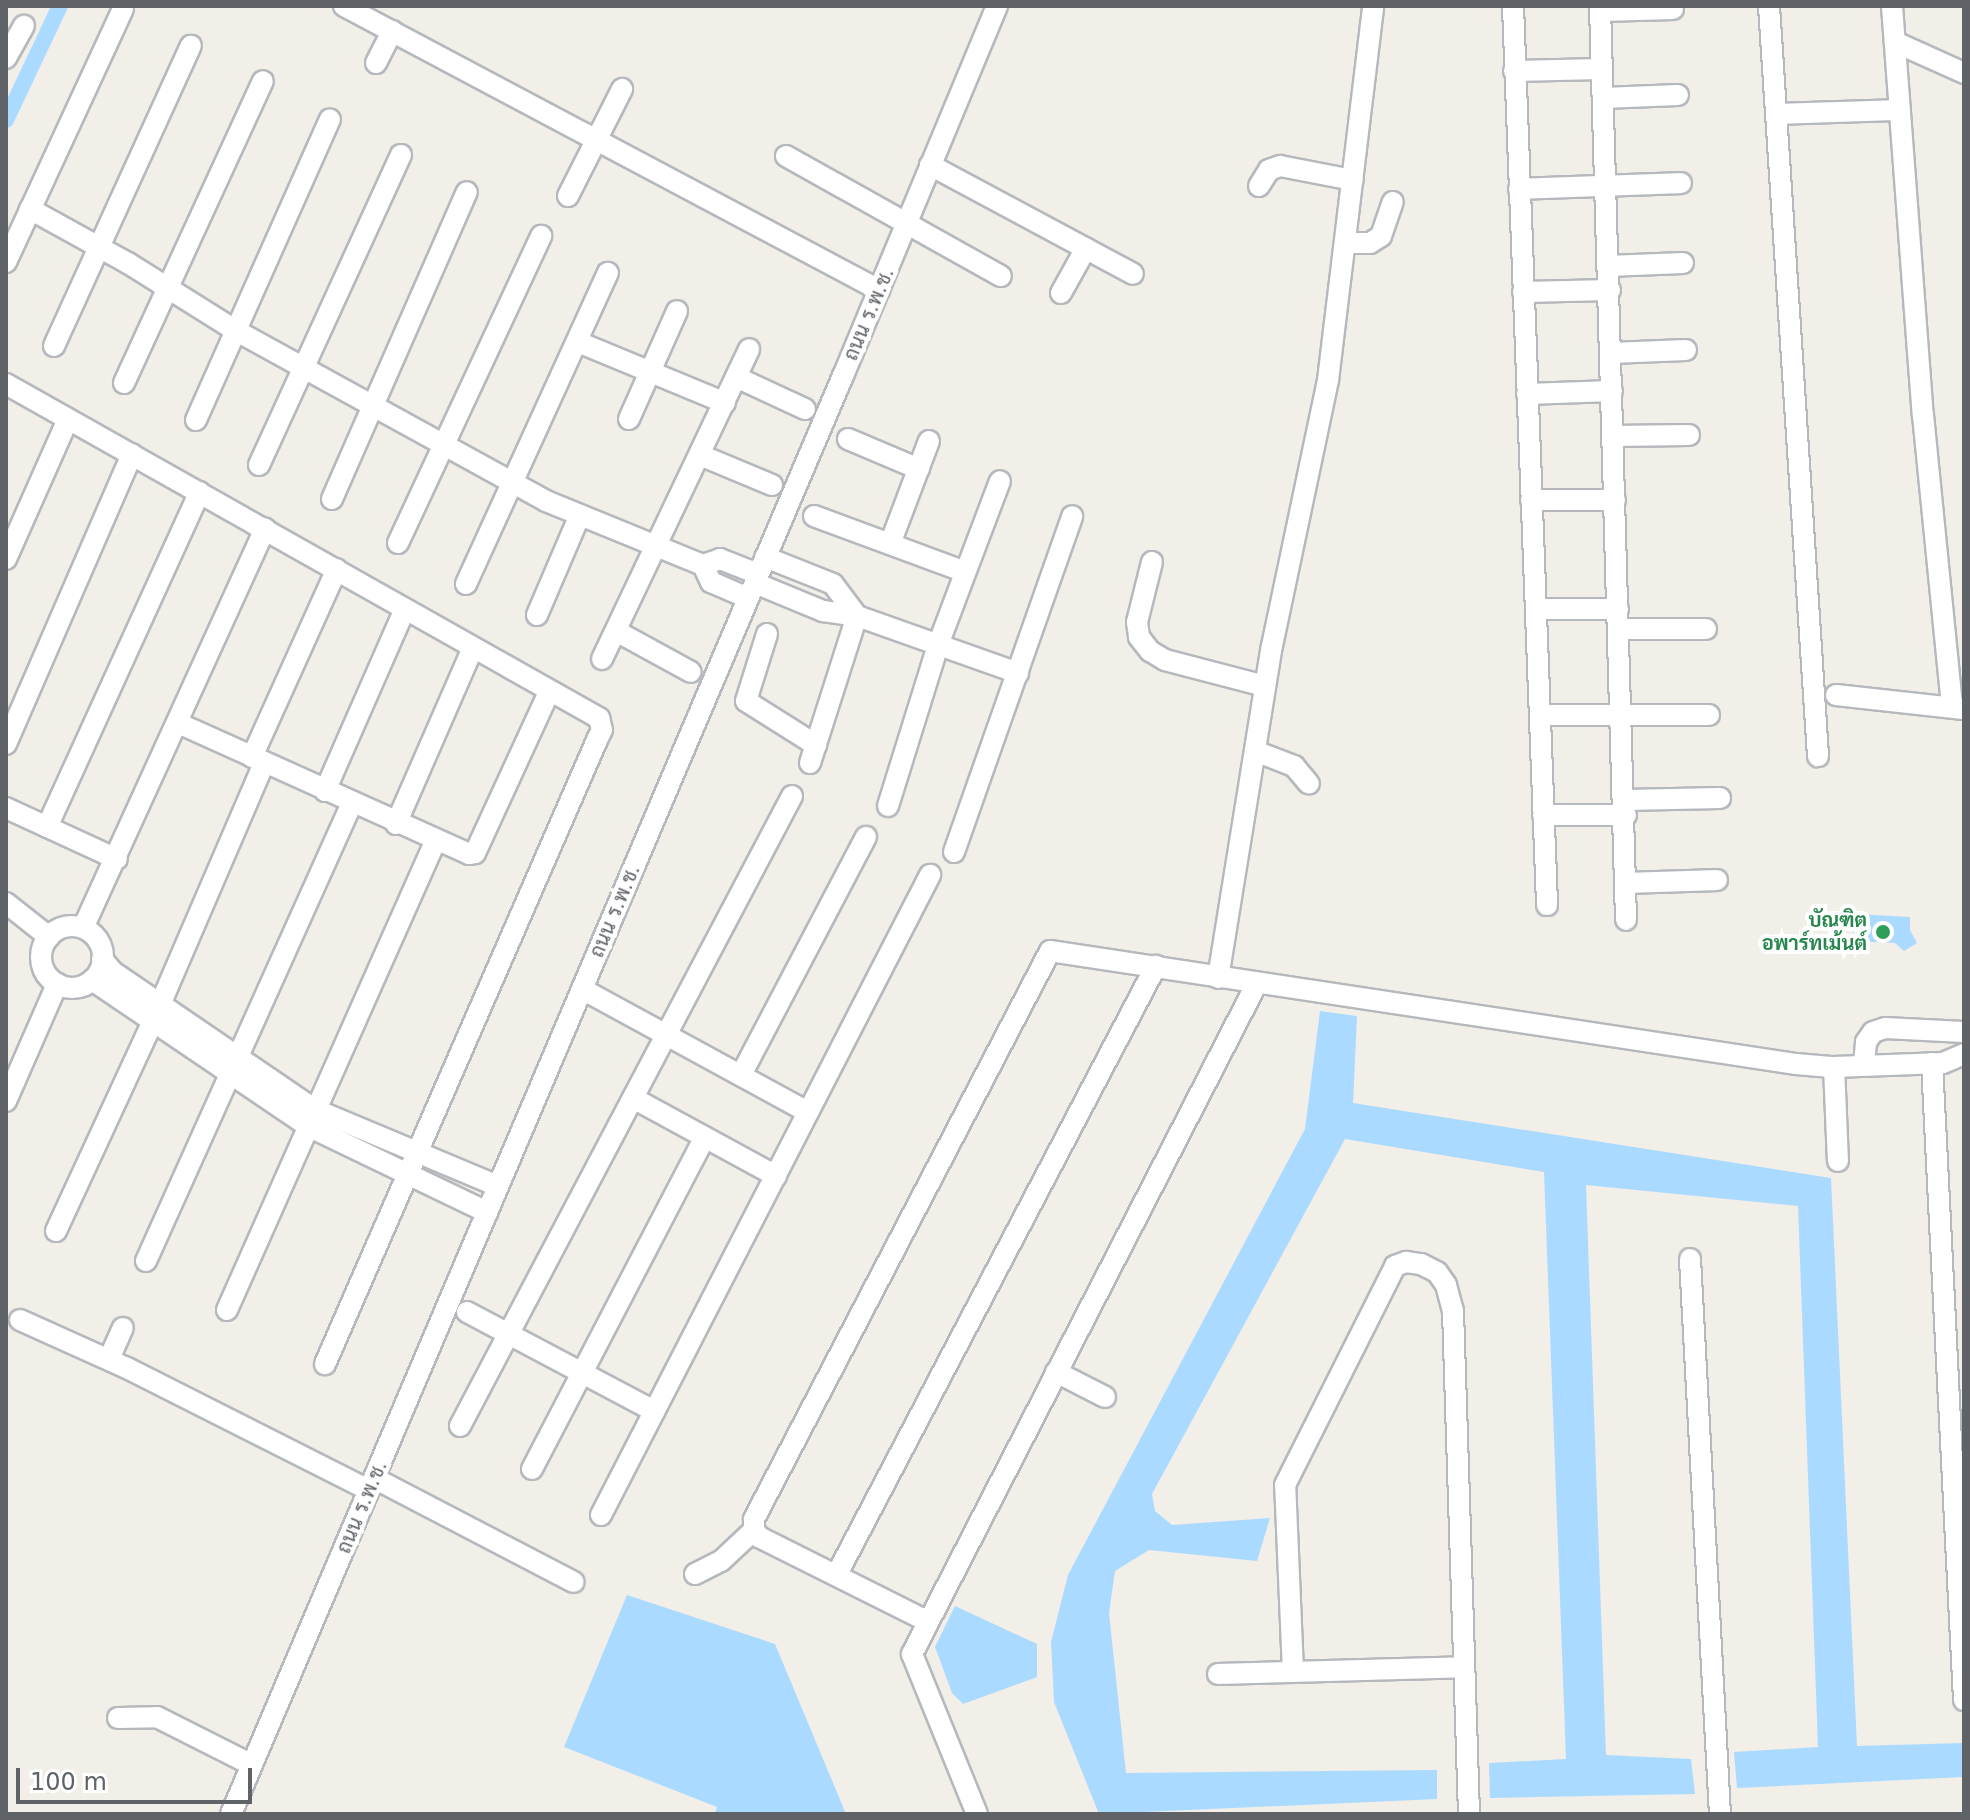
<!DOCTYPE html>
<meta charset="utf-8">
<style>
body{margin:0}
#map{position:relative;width:1970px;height:1820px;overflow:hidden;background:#f1efe8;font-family:"DejaVu Sans",Sarabun,sans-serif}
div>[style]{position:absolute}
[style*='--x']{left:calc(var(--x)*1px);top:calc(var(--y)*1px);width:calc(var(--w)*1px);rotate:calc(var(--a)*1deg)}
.water>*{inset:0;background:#aadaff}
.canal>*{height:16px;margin:-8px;padding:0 8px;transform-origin:8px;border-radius:8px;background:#aadaff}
.roads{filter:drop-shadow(2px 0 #b5b8bc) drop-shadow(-2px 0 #b5b8bc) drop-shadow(0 2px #b5b8bc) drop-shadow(0 -2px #b5b8bc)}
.minor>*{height:20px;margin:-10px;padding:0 10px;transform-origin:10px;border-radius:10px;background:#fff}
.minor>.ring{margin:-10px;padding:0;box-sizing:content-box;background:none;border:20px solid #fff;border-radius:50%}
.dots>*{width:22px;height:22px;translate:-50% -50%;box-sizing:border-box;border:4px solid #fff;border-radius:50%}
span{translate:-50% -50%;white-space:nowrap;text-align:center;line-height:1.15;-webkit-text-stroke:8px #fff;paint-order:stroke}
.street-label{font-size:20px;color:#5f6368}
.leisure-label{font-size:20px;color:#27864d;font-weight:700}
.right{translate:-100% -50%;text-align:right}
.frame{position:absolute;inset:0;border:8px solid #5f6368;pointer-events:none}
.scale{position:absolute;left:16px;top:1768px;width:236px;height:36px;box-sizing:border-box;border:4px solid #5f6368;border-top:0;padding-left:10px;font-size:24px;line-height:28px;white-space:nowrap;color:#5f6368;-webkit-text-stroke:6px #fff;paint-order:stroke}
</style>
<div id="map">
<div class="water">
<div style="clip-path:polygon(1855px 914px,1910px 917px,1910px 930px,1917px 943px,1904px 951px,1895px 943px,1853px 941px)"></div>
<div style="clip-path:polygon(1320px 1011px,1357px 1016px,1353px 1103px,1831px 1178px,1857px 1746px,1964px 1743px,1964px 1777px,1737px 1788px,1734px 1752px,1818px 1747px,1798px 1206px,1586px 1185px,1606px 1755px,1691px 1759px,1695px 1794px,1490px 1798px,1489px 1763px,1566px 1759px,1544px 1172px,1345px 1139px,1152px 1494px,1155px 1511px,1172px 1525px,1270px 1518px,1257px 1561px,1149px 1550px,1115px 1571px,1109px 1613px,1126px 1773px,1437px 1770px,1437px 1799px,1099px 1814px,1054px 1702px,1051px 1642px,1068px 1575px,1305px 1129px)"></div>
<div style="clip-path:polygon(627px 1595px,775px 1644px,846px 1814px,715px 1814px,717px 1807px,564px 1747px)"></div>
<div style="clip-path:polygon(955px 1606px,1037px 1644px,1037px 1677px,963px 1704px,952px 1693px,935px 1647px)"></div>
</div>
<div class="canal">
<div style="--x:6;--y:120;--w:126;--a:-64.7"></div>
</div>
<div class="roads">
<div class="minor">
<div style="--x:344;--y:6;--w:606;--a:27.96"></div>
<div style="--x:1513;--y:6;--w:900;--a:87.83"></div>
<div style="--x:1600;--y:6;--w:914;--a:88.37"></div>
<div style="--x:1769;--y:6;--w:752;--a:86.26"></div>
<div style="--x:1892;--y:6;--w:410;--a:85.7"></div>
<div style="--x:1923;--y:415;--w:293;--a:84.3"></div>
<div style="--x:1601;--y:11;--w:72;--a:-1.6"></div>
<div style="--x:1895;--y:42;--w:76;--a:24.2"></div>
<div style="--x:6;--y:58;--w:37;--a:-61"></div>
<div style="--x:376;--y:63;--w:36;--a:-63"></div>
<div style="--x:1514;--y:71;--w:87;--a:-1.3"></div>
<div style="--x:1603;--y:98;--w:75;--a:-2.3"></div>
<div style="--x:1778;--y:114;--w:122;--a:-1.9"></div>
<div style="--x:786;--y:156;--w:246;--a:29.2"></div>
<div style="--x:930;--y:165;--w:230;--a:28.2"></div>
<div style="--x:1259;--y:186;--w:19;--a:-58"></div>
<div style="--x:1269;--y:170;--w:12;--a:-20"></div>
<div style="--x:1280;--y:166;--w:74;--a:10.9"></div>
<div style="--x:1519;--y:189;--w:162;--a:-2.1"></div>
<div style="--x:568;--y:196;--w:120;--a:-63.2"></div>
<div style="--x:30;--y:209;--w:112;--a:28.9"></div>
<div style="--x:128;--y:263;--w:126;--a:32.1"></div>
<div style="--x:235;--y:330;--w:355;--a:28.8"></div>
<div style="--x:546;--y:501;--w:170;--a:22.2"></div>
<div style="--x:703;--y:565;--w:18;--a:-19"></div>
<div style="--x:720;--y:559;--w:41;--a:21.5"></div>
<div style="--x:1345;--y:243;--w:25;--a:0"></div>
<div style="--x:1370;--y:243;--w:13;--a:-32"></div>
<div style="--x:1381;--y:236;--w:36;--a:-71"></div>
<div style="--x:6;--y:262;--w:279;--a:-65.2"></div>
<div style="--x:1608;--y:266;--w:75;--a:-2.3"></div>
<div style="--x:1523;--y:292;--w:87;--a:-1.3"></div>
<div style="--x:1061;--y:293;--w:51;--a:-60.9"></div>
<div style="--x:578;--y:342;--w:159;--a:22.5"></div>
<div style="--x:54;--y:346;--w:330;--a:-65.5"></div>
<div style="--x:1611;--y:353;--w:75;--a:-2.3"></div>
<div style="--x:736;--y:377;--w:76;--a:24.9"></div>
<div style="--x:124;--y:383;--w:332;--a:-65.3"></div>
<div style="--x:6;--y:384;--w:681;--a:29.39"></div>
<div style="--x:599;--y:718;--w:12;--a:76"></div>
<div style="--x:602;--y:730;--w:11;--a:117"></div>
<div style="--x:597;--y:740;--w:681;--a:113.55"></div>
<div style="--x:1527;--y:394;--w:85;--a:-2"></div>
<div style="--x:629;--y:419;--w:118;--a:-66"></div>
<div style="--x:196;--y:420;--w:329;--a:-66"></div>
<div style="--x:1613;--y:436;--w:76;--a:-0.8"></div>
<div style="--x:848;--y:439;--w:77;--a:22.9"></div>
<div style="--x:700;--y:455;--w:78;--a:22.6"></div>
<div style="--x:259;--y:465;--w:341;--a:-65.4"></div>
<div style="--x:332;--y:499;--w:335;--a:-66.3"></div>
<div style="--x:1531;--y:500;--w:84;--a:0"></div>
<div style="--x:814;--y:516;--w:161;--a:20.3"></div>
<div style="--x:398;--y:543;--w:339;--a:-65"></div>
<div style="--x:890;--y:544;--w:110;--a:-69.3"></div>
<div style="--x:6;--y:559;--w:153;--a:-66.1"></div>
<div style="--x:1152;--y:562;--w:62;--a:104"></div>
<div style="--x:1137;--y:622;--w:15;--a:82"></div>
<div style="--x:1139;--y:637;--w:18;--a:52"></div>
<div style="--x:1150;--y:651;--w:17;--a:31"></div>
<div style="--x:1165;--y:660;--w:103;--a:14.6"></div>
<div style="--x:703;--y:565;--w:19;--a:65"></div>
<div style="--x:711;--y:582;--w:40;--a:23.4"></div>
<div style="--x:755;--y:583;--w:74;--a:22.4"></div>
<div style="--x:823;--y:611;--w:34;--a:8"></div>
<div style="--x:857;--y:616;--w:40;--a:-127"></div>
<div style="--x:833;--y:584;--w:73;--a:-158.3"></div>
<div style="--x:466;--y:584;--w:342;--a:-65.5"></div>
<div style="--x:1536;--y:609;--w:82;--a:0"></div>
<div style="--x:537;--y:615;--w:107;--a:-66.8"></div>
<div style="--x:1618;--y:629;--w:88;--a:0"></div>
<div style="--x:616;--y:631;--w:85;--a:28.7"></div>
<div style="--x:767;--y:634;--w:70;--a:107.4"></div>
<div style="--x:746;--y:701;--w:83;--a:32.2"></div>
<div style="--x:602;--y:659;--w:343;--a:-64.6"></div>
<div style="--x:1836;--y:695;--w:128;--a:6.3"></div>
<div style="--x:1540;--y:715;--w:169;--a:0"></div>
<div style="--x:178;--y:723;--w:319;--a:24.2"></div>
<div style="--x:469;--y:854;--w:6;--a:-9"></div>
<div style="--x:475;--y:853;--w:177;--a:-65.3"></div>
<div style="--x:6;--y:744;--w:316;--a:-66.5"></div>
<div style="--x:1255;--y:751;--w:42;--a:21"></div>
<div style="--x:1294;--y:766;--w:23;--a:50"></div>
<div style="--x:252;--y:757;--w:206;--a:-65.7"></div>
<div style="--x:810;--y:763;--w:154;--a:-72.3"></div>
<div style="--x:857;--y:616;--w:171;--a:19.5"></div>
<div style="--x:325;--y:791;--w:199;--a:-66.3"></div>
<div style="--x:1625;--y:800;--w:95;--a:-1.2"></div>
<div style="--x:888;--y:806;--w:169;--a:-72.7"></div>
<div style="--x:938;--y:645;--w:175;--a:-69.3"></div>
<div style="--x:6;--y:808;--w:122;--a:24.7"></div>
<div style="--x:1543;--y:815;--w:83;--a:0"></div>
<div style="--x:396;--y:824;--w:192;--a:-66.4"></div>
<div style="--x:47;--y:827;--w:368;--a:-65.5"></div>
<div style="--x:954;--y:852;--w:356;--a:-70.6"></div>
<div style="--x:1627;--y:883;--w:90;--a:-1.9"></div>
<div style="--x:6;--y:903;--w:55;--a:38.3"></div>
<div class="ring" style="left:41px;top:926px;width:42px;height:42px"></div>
<div style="--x:83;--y:928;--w:439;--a:-65.5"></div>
<div style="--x:102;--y:959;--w:17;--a:50"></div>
<div style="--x:113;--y:972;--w:243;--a:34.3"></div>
<div style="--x:314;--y:1109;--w:199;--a:22.7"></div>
<div style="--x:1218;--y:978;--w:336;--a:-80.8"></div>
<div style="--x:1272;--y:646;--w:272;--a:-78.1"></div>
<div style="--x:1328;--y:380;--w:377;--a:-83.1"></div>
<div style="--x:92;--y:980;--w:261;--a:34.1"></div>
<div style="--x:308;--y:1126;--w:199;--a:25.7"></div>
<div style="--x:582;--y:989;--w:257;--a:28.6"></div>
<div style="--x:1932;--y:1063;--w:638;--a:87.12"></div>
<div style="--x:1864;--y:1065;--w:23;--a:-85"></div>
<div style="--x:1866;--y:1042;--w:12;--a:-55"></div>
<div style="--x:1873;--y:1032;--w:13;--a:-18"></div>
<div style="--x:1885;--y:1028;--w:79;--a:2.9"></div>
<div style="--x:1834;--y:1067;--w:94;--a:87.6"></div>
<div style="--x:741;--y:1075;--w:269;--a:-62.3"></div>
<div style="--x:633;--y:1098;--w:163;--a:28.6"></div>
<div style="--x:6;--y:1101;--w:128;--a:-66.4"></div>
<div style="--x:56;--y:1231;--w:231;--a:-65.2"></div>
<div style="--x:153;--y:1021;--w:281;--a:-66.7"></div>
<div style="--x:1690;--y:1259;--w:556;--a:86.91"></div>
<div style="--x:146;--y:1261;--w:502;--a:-65.78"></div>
<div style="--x:227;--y:1310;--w:512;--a:-66.04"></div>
<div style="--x:467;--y:1312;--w:212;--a:27.9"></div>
<div style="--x:20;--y:1320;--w:117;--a:24.2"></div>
<div style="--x:127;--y:1368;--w:271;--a:26.8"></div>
<div style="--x:109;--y:1359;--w:34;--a:-66"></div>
<div style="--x:1056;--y:1372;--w:55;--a:27"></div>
<div style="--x:460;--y:1426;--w:712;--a:-62.21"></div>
<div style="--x:532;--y:1469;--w:374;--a:-62.5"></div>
<div style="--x:374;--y:1478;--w:225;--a:27.5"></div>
<div style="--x:601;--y:1515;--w:720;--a:-62.79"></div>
<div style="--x:754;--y:1530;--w:9;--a:54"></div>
<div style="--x:759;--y:1537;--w:188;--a:26.6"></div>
<div style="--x:695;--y:1574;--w:29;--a:-27"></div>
<div style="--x:721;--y:1561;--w:45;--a:-43.2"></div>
<div style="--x:754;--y:1530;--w:11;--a:-90"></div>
<div style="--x:754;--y:1519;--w:640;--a:-62.47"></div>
<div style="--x:1050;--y:951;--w:755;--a:8.61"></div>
<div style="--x:1796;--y:1064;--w:38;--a:5"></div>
<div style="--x:1834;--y:1067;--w:109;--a:-2.1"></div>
<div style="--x:1943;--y:1063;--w:23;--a:-23"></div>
<div style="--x:837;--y:1574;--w:687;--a:-62.32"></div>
<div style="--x:1293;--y:1672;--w:187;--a:-92.4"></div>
<div style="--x:1285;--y:1485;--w:245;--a:-63.3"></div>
<div style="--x:1395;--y:1266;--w:12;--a:-20"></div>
<div style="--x:1406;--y:1262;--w:15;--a:8"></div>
<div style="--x:1421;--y:1264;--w:18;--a:27"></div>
<div style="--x:1437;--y:1272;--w:16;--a:55"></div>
<div style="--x:1446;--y:1285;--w:27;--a:75"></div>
<div style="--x:1453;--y:1311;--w:503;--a:88.18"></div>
<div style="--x:1218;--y:1674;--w:245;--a:-1.6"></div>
<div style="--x:118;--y:1718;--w:39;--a:-1"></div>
<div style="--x:157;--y:1717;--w:106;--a:26.8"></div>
<div style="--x:231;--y:1814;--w:1563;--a:-66.95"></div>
<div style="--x:843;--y:376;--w:401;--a:-67.4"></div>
<div style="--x:977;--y:1814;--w:173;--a:-112.1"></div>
<div style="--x:912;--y:1654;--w:752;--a:-62.79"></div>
</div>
</div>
<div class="dots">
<div style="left:1883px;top:932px;background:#2e9e5b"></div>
</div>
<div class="street-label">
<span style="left:869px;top:314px;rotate:-67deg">ถนน ร.พ.ช.</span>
<span style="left:615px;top:911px;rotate:-67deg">ถนน ร.พ.ช.</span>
<span style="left:362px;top:1507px;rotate:-67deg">ถนน ร.พ.ช.</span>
</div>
<div class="leisure-label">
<span class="right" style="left:1867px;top:932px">บัณฑิต<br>อพาร์ทเม้นต์</span>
</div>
<div class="frame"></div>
<div class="scale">100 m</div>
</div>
